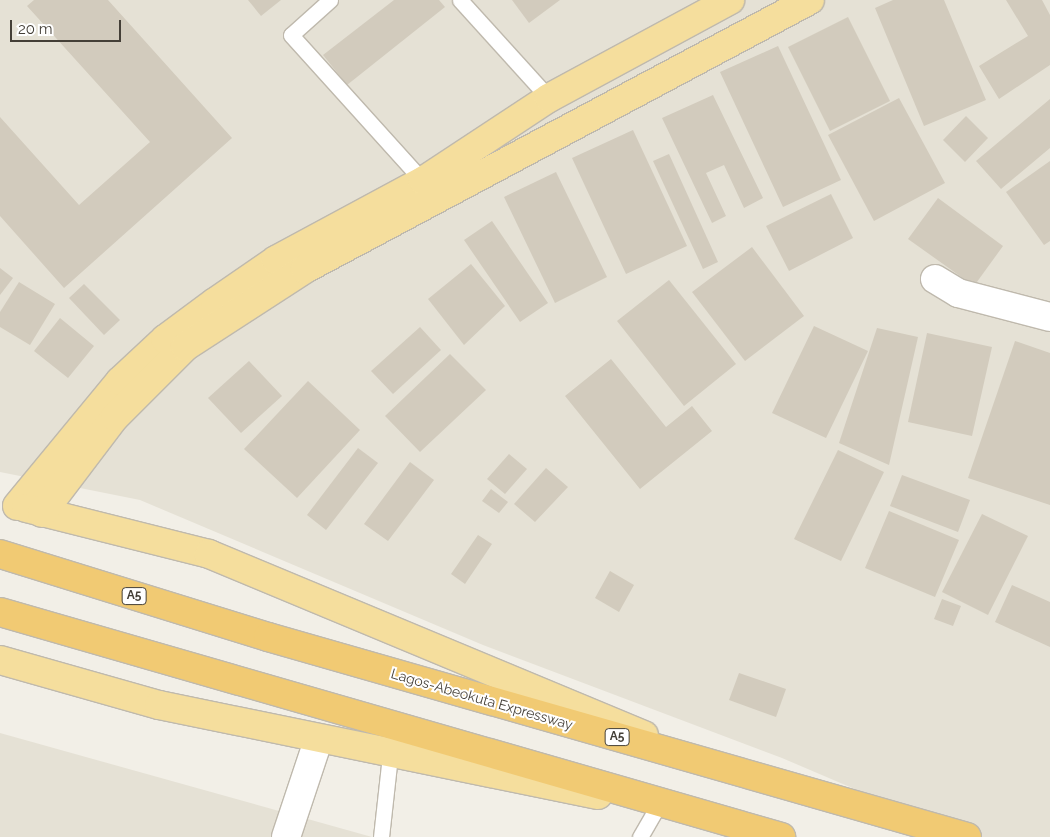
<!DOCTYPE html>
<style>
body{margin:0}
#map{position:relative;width:1050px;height:837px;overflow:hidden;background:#f2efe7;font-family:Raleway,sans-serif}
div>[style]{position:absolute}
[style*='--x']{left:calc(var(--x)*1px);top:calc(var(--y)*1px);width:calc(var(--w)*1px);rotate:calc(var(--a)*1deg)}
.residential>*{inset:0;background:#e5e1d5}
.building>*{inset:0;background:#d2cbbd}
.roads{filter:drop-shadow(1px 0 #bfb9ad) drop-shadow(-1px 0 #bfb9ad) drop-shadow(0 1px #bfb9ad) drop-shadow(0 -1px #bfb9ad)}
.lane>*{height:15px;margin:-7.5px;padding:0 7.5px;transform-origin:7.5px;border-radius:7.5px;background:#fff}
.street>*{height:28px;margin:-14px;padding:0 14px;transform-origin:14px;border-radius:14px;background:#fff}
.primary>*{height:28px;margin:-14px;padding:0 14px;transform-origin:14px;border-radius:14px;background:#f5de9d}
.highway>*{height:28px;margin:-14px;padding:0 14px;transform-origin:14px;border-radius:14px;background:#f1ca73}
span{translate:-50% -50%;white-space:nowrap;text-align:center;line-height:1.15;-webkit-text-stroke:4px #fff;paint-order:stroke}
.shield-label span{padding:1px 4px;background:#fff;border:1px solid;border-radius:4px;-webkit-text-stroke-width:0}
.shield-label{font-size:12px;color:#443f37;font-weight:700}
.street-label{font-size:14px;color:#443f37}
.scale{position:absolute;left:10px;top:20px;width:111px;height:22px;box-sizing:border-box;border:2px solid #443f37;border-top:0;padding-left:6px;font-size:15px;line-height:18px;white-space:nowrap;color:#443f37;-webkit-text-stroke:4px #fff;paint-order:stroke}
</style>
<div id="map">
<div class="residential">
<div style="clip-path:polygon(0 0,1050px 0,1050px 837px,967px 837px,782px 758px,483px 645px,140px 500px,0 472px)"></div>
<div style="clip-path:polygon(0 733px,372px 837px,0 837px)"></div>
</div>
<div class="building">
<div style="clip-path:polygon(34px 0,108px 0,232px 138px,64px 288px,0 216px,0 117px,79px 205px,150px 142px,27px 6px)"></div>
<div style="clip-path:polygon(248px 0,281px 0,261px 16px)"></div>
<div style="clip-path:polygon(394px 0,439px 0,445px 7px,347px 85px,323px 55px)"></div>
<div style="clip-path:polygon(512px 0,560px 0,529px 23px)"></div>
<div style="clip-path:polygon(893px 0,944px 0,986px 100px,924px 126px,875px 8px)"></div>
<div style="clip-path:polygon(1006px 0,1042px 0,1050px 15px,1050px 65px,999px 99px,979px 66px,1028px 36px)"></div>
<div style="clip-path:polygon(848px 17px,890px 101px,830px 131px,788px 47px)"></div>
<div style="clip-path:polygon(778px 46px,841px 180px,783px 207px,720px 72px)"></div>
<div style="clip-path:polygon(713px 95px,763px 198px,744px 208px,724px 165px,706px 173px,726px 216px,712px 223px,662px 118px)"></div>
<div style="clip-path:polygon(899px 98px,945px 183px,874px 221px,828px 135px)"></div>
<div style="clip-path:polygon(1050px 99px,1050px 148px,1001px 189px,976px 161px)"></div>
<div style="clip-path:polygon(966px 116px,988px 138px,965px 162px,943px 140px)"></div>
<div style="clip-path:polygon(633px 130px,687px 246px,626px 274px,572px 158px)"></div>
<div style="clip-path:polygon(669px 154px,718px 262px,703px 269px,653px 161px)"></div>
<div style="clip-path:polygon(1050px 161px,1050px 241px,1044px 245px,1006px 192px)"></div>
<div style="clip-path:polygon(556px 172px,607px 277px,555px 303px,504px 197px)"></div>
<div style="clip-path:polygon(831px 194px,853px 238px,789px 271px,766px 226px)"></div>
<div style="clip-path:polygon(938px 198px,1003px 246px,974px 286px,908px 239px)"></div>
<div style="clip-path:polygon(492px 221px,548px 303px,520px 322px,464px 240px)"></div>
<div style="clip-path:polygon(752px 247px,804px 316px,745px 361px,692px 292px)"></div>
<div style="clip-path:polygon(471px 264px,505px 306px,464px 345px,428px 299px)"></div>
<div style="clip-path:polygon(0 268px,13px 278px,0 295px)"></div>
<div style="clip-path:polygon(669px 280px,736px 364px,684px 406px,617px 321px)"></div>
<div style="clip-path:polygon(19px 282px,55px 304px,30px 345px,0 327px,0 312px)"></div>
<div style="clip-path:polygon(84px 284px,120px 320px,104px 335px,69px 298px)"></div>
<div style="clip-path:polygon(60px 318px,94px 346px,68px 378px,34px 351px)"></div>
<div style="clip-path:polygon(814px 326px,868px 351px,826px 438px,772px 413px)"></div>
<div style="clip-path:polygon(420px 327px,441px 350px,393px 394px,371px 371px)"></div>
<div style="clip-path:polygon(877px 328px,918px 337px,889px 465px,839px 443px)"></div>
<div style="clip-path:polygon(927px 333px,992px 347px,972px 436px,908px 422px)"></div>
<div style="clip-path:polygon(1015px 341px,1050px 353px,1050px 505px,968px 478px)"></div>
<div style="clip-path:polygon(450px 354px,486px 390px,420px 452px,385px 416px)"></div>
<div style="clip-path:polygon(611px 359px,666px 427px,692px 406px,712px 431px,640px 489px,565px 396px)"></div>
<div style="clip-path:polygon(249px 361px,282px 396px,241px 433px,208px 398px)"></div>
<div style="clip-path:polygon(308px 381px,360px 430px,297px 498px,244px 449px)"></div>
<div style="clip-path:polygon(358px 448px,378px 463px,326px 530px,307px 515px)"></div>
<div style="clip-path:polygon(838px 450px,884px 472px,841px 561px,794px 539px)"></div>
<div style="clip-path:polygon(509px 454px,527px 469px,505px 494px,487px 479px)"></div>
<div style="clip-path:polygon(410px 462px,434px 480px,388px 541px,364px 524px)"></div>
<div style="clip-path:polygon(546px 468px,568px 487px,535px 522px,514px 504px)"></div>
<div style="clip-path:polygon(902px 475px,970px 500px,958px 532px,890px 506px)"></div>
<div style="clip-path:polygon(491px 489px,508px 502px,499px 513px,482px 501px)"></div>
<div style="clip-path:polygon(889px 511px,959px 540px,935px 597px,865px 568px)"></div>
<div style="clip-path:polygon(982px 514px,1028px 536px,988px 615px,942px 592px)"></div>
<div style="clip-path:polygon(478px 535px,492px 544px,465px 584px,451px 574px)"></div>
<div style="clip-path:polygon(610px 571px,634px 585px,619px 612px,595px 598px)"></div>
<div style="clip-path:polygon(1012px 585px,1050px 602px,1050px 647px,995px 622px)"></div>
<div style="clip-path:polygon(942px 599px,961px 606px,953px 626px,934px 619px)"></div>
<div style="clip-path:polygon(739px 673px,786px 689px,776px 717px,729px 700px)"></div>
</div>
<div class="roads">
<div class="lane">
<div style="--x:330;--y:0;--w:52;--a:138.1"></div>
<div style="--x:291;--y:35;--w:197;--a:47.9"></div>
<div style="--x:460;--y:0;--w:132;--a:47.8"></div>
<div style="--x:381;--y:837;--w:82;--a:-83.7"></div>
<div style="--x:640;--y:837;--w:34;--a:-60"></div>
</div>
<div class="street">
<div style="--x:935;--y:279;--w:27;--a:31"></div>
<div style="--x:958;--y:293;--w:95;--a:14.6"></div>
<div style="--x:286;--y:837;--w:101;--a:-71.6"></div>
</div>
<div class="primary">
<div style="--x:17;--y:506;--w:162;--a:-50.5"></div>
<div style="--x:120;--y:381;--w:62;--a:-43"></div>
<div style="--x:165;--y:339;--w:62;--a:-36.5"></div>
<div style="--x:215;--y:302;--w:74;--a:-34.5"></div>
<div style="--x:276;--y:260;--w:167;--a:-28.3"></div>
<div style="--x:423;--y:181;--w:151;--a:-33.4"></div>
<div style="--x:549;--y:98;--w:206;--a:-28.4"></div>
<div style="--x:26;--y:508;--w:189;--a:14.1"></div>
<div style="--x:209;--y:554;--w:471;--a:22.6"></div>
<div style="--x:42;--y:513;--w:121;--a:-52.8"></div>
<div style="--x:115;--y:417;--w:99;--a:-45"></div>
<div style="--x:185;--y:347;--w:143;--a:-33"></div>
<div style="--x:305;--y:269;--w:572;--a:-28.04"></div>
<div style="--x:0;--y:660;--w:165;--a:15.8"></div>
<div style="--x:159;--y:705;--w:448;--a:11.6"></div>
</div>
<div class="highway">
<div style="--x:0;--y:554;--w:281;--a:17.2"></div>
<div style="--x:268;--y:637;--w:727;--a:15.97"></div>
<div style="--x:0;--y:612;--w:813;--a:16.07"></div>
</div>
</div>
<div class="shield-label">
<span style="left:134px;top:596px">A5</span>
<span style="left:617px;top:737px">A5</span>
</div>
<div class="street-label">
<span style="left:482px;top:699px;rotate:16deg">Lagos-Abeokuta Expressway</span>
</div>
<div class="scale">20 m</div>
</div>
